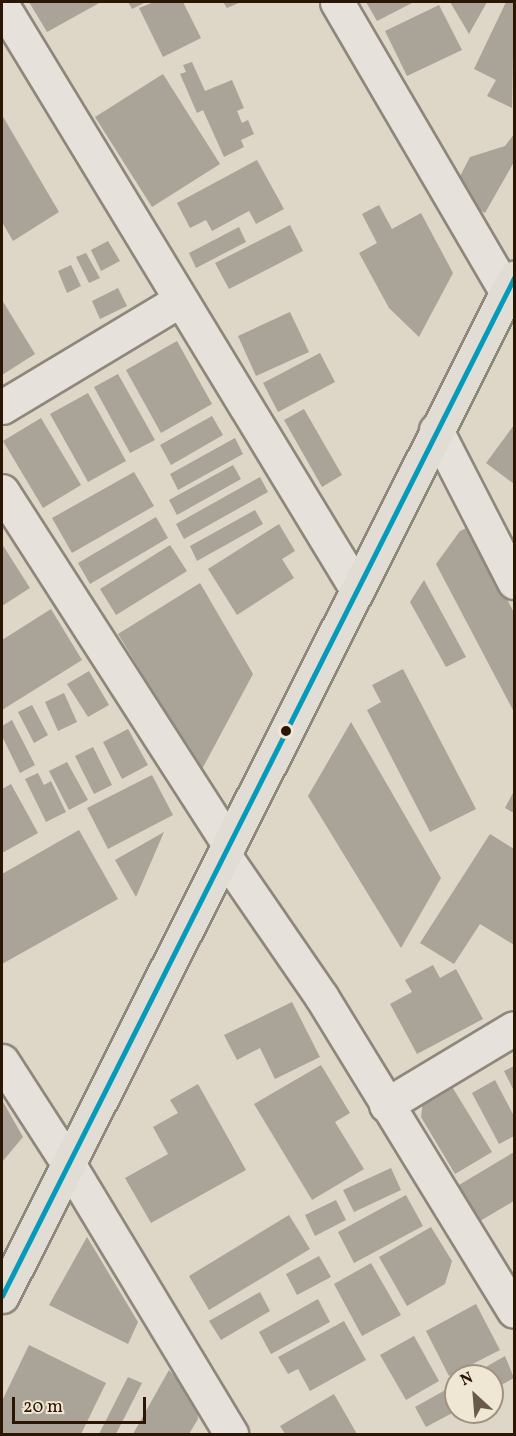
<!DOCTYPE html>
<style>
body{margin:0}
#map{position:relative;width:516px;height:1436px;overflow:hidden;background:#ded6c7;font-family:Vollkorn,serif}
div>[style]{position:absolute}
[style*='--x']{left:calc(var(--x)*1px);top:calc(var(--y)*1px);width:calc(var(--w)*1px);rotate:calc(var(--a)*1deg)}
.building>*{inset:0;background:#aaa398}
.roads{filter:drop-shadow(2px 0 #8e877c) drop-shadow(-2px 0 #8e877c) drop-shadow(0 2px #8e877c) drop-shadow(0 -2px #8e877c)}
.street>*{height:33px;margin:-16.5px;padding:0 16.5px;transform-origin:16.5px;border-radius:16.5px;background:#e6e1da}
.secondary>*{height:33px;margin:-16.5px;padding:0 16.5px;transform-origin:16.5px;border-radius:16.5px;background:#e6e1da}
.primary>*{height:33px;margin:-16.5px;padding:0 16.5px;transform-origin:16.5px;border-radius:16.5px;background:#e1ddd4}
.bus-1>*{height:4.5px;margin:-2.25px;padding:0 2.25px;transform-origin:2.25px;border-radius:2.25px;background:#049aba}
.dots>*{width:16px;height:16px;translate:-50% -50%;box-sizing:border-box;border:3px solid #f0e6d4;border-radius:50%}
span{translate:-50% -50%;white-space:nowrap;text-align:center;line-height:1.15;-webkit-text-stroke:4.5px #f0e6d4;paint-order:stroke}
.frame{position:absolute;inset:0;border:3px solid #2b1503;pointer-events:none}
.north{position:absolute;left:444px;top:1364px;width:60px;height:60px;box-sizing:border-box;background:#f0e6d4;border:2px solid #a19280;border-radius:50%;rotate:334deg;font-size:16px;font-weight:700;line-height:24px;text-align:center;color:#2b1503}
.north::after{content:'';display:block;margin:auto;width:21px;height:27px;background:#6a5948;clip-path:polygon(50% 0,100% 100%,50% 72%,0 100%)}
.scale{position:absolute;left:12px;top:1397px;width:134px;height:27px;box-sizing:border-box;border:3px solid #2b1503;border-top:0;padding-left:8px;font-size:18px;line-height:21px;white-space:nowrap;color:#2b1503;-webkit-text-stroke:4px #f0e6d4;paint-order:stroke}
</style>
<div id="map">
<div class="building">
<div style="clip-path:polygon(29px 2px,101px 2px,47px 32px)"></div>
<div style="clip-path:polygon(128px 2px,146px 2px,132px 9px)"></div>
<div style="clip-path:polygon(154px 2px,183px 2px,201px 38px,163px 57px,139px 8px)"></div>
<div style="clip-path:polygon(223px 2px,241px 2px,227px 8px)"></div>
<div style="clip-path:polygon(366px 2px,414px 2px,377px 21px)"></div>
<div style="clip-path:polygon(450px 2px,487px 2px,469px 34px)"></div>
<div style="clip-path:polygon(506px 2px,514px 2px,512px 108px,487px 96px,496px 80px,474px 69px)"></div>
<div style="clip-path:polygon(439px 5px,462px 50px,407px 76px,385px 31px)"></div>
<div style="clip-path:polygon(192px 62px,205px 91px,232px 80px,244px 108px,237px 111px,242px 123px,248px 120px,254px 134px,241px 140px,244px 147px,224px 157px,203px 110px,197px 113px,180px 74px,186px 72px,183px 65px)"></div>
<div style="clip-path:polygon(163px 74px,220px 164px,152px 207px,95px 117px)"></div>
<div style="clip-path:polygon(2px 115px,59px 212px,13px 241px,2px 222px)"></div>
<div style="clip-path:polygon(514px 134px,514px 162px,485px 213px,472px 206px,458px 180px,470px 157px,505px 146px)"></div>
<div style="clip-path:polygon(257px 160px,284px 209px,256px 224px,249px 211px,212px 231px,206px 220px,190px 228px,177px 203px)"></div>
<div style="clip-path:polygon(379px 205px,392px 229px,421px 213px,453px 273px,419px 337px,389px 308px,359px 253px,377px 243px,362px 214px)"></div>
<div style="clip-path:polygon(290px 225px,303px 251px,229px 289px,215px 263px)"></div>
<div style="clip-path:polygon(239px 227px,246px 242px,196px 268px,189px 253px)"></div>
<div style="clip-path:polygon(108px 241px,120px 261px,101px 271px,91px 250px)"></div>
<div style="clip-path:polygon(86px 253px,100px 278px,89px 283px,76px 257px)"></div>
<div style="clip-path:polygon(71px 265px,81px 286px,67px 293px,58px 271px)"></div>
<div style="clip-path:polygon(118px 288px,127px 306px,100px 319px,92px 301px)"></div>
<div style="clip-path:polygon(2px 300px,35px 354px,2px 375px)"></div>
<div style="clip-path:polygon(290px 312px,309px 352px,256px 376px,238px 336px)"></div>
<div style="clip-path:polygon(177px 341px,212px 404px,161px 433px,126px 370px)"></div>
<div style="clip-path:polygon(320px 353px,335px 382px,278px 412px,263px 383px)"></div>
<div style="clip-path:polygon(118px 374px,155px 440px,130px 453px,94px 387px)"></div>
<div style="clip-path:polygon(88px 393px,126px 461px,88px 482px,50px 414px)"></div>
<div style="clip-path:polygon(304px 409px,342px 475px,322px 487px,284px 420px)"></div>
<div style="clip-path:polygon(212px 416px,223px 435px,171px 465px,160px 445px)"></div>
<div style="clip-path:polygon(41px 418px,81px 485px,43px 508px,3px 441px)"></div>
<div style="clip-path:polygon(514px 425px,514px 484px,486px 463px)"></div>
<div style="clip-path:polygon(235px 438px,243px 454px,178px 490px,170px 474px)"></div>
<div style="clip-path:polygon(233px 465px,241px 479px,177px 515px,169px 500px)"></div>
<div style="clip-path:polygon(134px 472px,154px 506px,72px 553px,52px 518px)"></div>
<div style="clip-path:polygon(260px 477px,268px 492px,184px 539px,176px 524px)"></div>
<div style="clip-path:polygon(255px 510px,263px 524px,197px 561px,190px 546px)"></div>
<div style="clip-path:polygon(156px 517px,168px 538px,90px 584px,78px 563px)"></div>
<div style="clip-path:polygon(279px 524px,295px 551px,282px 559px,294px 578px,237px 615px,208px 569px)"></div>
<div style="clip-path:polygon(471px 526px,514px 613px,514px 712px,436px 564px,460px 531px)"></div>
<div style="clip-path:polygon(2px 544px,30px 588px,2px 606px)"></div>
<div style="clip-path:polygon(170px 545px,187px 571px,116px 615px,100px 589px)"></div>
<div style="clip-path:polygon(424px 580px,466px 657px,446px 667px,410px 602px)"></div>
<div style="clip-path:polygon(200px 583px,253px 674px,201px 771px,118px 634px)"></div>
<div style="clip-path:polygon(51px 609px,82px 660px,2px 710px,2px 640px)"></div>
<div style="clip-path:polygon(403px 669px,476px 809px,430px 832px,367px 710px,381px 702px,372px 685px)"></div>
<div style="clip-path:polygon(89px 671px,109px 705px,88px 717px,67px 684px)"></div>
<div style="clip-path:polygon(64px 693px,77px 722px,58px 731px,45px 702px)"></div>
<div style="clip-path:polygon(32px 705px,48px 735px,34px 743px,18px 712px)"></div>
<div style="clip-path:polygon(12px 720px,35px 765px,20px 773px,2px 736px,2px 726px)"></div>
<div style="clip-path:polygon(351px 722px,441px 878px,401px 948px,308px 796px)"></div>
<div style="clip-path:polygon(128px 729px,148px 765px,122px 779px,103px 742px)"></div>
<div style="clip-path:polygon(93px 747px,112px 785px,94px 794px,75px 756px)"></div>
<div style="clip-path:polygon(67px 762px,88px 800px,69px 810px,49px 771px)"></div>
<div style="clip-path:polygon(38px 773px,44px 785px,51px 781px,66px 812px,46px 822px,25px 779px)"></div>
<div style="clip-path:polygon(152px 775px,173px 815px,108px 849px,87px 808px)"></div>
<div style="clip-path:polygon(11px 784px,38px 833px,2px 853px,2px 789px)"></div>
<div style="clip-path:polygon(514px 791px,514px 813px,505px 808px)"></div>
<div style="clip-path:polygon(79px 830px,118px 899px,2px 964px,2px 874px)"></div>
<div style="clip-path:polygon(164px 832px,136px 897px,115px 860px)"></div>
<div style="clip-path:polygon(490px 834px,514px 849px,514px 945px,480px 924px,454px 964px,420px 943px)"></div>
<div style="clip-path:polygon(433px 965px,440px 978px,456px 969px,483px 1019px,417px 1054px,390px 1004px,412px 992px,405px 980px)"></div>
<div style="clip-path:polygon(292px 1002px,320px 1057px,275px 1079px,260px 1048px,237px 1060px,224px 1035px)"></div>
<div style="clip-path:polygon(321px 1065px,350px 1113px,335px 1122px,364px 1169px,312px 1200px,254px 1104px)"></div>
<div style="clip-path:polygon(514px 1066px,514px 1091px,504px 1071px)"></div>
<div style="clip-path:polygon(495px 1080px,514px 1116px,514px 1136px,499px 1144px,472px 1093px)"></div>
<div style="clip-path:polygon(198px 1084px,246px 1170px,151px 1223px,125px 1178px,168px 1154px,153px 1127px,178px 1113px,170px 1100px)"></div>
<div style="clip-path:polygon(451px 1085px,492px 1152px,455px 1174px,421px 1117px,423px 1101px)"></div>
<div style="clip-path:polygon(2px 1100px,23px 1137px,2px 1162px)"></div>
<div style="clip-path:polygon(514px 1152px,514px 1201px,480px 1221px,459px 1185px)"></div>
<div style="clip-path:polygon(391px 1168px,401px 1190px,354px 1212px,343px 1190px)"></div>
<div style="clip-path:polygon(406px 1195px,423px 1226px,354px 1263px,338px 1232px)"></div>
<div style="clip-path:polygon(336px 1200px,346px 1220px,315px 1236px,305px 1215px)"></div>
<div style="clip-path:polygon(289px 1215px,310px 1249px,209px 1310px,189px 1276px)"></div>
<div style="clip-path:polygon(431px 1227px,452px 1261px,445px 1284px,407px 1306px,379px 1257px)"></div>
<div style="clip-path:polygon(87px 1237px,138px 1322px,128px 1344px,49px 1305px)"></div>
<div style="clip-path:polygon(319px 1256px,331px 1277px,297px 1295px,286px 1274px)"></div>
<div style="clip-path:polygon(371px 1263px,401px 1315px,362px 1336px,334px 1284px)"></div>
<div style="clip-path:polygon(260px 1292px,270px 1311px,221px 1340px,209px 1321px)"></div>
<div style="clip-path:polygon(318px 1299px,330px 1322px,271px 1354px,259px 1332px)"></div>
<div style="clip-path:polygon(476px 1304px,500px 1350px,449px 1376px,426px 1331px)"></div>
<div style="clip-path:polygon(344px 1321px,366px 1360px,310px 1391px,298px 1369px,288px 1374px,278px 1357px)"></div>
<div style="clip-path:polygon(414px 1336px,439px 1381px,406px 1400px,380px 1355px)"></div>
<div style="clip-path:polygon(29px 1345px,106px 1383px,81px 1434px,2px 1434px,2px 1401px)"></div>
<div style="clip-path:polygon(505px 1356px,514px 1378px,492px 1390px,492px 1376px,470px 1376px)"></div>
<div style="clip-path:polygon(169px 1370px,196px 1401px,198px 1419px,189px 1434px,133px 1434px)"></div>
<div style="clip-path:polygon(128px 1377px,142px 1383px,116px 1434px,99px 1434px)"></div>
<div style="clip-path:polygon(456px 1384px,456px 1411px,426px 1427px,415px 1407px)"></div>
<div style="clip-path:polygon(334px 1394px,357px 1434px,285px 1434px,280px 1426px)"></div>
</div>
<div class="roads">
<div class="street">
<div style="--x:337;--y:2;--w:337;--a:59.7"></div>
<div style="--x:507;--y:293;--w:10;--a:45"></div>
<div style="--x:2;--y:5;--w:682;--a:58.73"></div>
<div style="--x:2;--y:407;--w:208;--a:-31"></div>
<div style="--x:436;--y:430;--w:171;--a:62.8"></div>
<div style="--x:2;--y:491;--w:420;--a:57.3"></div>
<div style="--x:224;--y:855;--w:171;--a:55.5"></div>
<div style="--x:321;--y:996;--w:369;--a:58.5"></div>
<div style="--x:386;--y:1105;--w:149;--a:-31"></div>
</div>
<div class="secondary">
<div style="--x:2;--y:1061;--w:124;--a:57.2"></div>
<div style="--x:69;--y:1165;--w:314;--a:58.9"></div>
</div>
<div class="primary">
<div style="--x:2;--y:1296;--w:1140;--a:-63.3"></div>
</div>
</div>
<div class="bus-1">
<div style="--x:2;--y:1296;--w:1140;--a:-63.3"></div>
</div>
<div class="dots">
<div style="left:286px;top:731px;background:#2b1503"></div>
</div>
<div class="frame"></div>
<div class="north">N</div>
<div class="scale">20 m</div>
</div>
